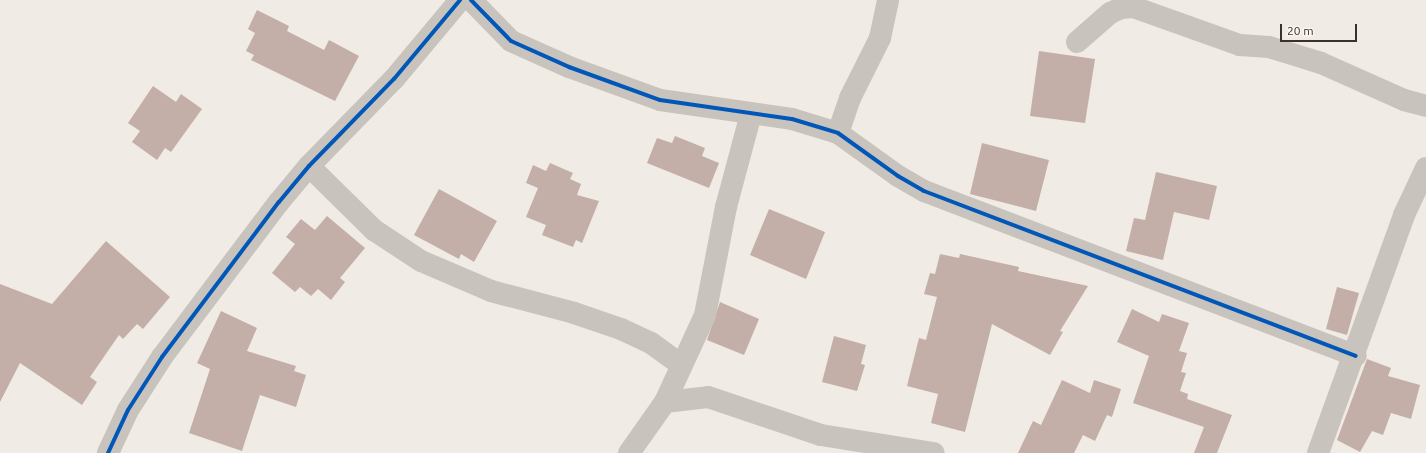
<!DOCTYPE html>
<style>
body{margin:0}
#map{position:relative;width:1426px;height:453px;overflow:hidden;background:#f0ebe5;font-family:Ubuntu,sans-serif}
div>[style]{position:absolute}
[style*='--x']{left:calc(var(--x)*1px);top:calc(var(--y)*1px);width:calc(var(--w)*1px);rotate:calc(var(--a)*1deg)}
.building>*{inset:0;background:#c3afa7}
.minor>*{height:22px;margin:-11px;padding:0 11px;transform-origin:11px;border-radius:11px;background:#c9c3be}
.cycleway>*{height:4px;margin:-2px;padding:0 2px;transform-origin:2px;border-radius:2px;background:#0057b8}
span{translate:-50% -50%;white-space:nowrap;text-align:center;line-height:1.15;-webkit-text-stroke:3.5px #fbf5ee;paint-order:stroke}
.scale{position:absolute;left:1280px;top:24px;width:77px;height:18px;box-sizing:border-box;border:2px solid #3b302b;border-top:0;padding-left:5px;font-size:12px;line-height:14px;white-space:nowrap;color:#3b302b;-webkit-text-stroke:3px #fbf5ee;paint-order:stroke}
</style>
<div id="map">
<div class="building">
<div style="clip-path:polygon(257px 10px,289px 26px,287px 31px,324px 50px,329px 40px,359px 56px,335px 101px,251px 60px,254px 55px,246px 51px,255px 33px,248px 29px)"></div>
<div style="clip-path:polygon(1039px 51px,1095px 59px,1085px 123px,1030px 116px)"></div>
<div style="clip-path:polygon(153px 86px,176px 102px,181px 94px,202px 109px,171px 152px,165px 148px,157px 160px,132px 142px,140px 131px,128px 123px)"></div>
<div style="clip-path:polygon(675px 136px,705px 148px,702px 156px,719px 163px,709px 188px,647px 163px,657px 138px,672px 143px)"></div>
<div style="clip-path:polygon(982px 143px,1049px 160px,1036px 211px,970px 194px)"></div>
<div style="clip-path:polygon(550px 163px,573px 173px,570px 179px,581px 184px,577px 195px,599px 201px,582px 243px,576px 240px,573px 247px,542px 235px,546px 225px,526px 217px,538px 188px,526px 183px,533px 165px,546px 171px)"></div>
<div style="clip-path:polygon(1156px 172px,1217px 186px,1209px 220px,1174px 212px,1163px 260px,1126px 251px,1134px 218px,1145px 220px)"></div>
<div style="clip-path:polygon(439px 189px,497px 221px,474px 262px,461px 254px,459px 259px,414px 235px)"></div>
<div style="clip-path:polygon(769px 209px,825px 232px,806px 279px,750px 255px)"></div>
<div style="clip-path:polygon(327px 216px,365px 248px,340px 278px,345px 282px,331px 300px,318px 289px,311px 296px,300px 287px,295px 292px,272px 273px,295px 244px,286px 237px,301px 219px,315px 230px)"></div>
<div style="clip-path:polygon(106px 241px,170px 297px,143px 329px,137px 324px,123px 339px,119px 335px,90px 377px,97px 382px,82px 405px,20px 363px,0 402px,0 284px,52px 304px)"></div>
<div style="clip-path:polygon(940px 254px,959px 258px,960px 254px,1019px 267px,1018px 271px,1088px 286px,1060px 331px,1063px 332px,1050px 355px,992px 324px,965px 432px,931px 423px,938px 394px,907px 386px,919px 338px,926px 340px,937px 297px,924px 294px,930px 273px,935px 274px)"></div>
<div style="clip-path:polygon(1337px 287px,1359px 293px,1347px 335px,1326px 329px)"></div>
<div style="clip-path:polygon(720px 302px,759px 319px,744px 355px,707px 340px)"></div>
<div style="clip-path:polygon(1132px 309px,1159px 322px,1162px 314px,1189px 323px,1179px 351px,1187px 353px,1181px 372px,1186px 373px,1180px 391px,1188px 394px,1187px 399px,1232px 415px,1217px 453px,1194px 453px,1204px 427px,1133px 403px,1149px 356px,1117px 342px)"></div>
<div style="clip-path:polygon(221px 311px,257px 328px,247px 351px,296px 366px,294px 371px,306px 375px,296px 407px,260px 395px,242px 451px,189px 433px,210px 369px,197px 363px)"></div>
<div style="clip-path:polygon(834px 336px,866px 345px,861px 364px,865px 365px,857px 391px,822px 382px)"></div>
<div style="clip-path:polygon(1367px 359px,1391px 368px,1388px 376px,1420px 385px,1411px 419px,1391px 413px,1383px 435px,1372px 431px,1360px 452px,1337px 440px)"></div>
<div style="clip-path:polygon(1062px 380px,1090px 393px,1094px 380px,1121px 389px,1112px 417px,1107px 415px,1095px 441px,1083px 435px,1074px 453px,1018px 453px,1033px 421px,1041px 425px)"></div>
</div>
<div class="minor">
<div style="--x:471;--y:0;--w:57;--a:45.7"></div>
<div style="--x:511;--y:41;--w:64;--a:24.1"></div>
<div style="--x:569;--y:67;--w:97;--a:19.9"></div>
<div style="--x:660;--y:100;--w:133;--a:8.2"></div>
<div style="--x:792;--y:119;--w:48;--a:16.9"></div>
<div style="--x:838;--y:133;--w:74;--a:35.6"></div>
<div style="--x:898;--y:176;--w:30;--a:30"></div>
<div style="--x:924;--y:191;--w:462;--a:20.9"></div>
<div style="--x:1077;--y:42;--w:44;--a:-41.3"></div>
<div style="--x:1110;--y:13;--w:12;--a:-24"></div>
<div style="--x:1121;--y:8;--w:12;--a:-5"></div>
<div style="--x:1133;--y:7;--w:114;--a:19.6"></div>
<div style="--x:1240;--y:45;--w:29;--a:4"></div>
<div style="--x:1269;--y:47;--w:54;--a:17.1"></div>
<div style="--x:1321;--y:63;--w:91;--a:24"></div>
<div style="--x:1404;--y:100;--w:23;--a:15"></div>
<div style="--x:838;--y:133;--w:37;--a:-71"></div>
<div style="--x:850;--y:98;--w:67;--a:-63.4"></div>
<div style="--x:880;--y:38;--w:39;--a:-78"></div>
<div style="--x:309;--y:166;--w:91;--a:44.6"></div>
<div style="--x:374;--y:230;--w:56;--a:33.4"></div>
<div style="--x:421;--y:261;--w:76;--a:23.2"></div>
<div style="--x:491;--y:291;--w:86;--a:14.8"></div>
<div style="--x:574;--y:313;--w:50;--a:18.8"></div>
<div style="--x:621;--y:329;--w:33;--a:25"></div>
<div style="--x:651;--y:343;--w:36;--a:36"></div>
<div style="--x:665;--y:402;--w:43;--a:-6.6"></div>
<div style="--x:708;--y:397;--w:119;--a:18.6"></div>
<div style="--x:821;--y:435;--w:114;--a:9.1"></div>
<div style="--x:108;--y:453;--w:47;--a:-65.1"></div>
<div style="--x:128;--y:410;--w:63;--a:-57.3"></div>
<div style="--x:162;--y:357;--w:194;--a:-53"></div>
<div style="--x:279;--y:202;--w:47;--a:-50.2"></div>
<div style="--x:309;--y:166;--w:122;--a:-45.7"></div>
<div style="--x:394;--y:79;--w:103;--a:-50.1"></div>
<div style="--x:629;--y:453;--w:62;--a:-54.8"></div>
<div style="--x:665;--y:402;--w:96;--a:-65.3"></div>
<div style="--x:705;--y:315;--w:110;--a:-79"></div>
<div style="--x:726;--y:207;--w:96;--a:-75"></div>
<div style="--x:1318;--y:453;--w:253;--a:-70.1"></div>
<div style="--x:1404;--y:215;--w:52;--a:-64.9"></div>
</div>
<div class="cycleway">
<div style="--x:471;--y:0;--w:57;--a:45.7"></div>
<div style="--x:511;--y:41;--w:64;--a:24.1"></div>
<div style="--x:569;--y:67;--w:97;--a:19.9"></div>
<div style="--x:660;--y:100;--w:133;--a:8.2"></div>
<div style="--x:792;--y:119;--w:48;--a:16.9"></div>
<div style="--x:838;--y:133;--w:74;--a:35.6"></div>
<div style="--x:898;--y:176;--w:30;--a:30"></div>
<div style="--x:924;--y:191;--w:462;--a:20.9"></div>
<div style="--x:108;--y:453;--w:47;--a:-65.1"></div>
<div style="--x:128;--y:410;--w:63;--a:-57.3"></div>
<div style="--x:162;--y:357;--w:194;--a:-53"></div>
<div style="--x:279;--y:202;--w:47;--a:-50.2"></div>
<div style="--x:309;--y:166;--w:122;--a:-45.7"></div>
<div style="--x:394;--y:79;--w:103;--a:-50.1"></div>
</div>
<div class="scale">20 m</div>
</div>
